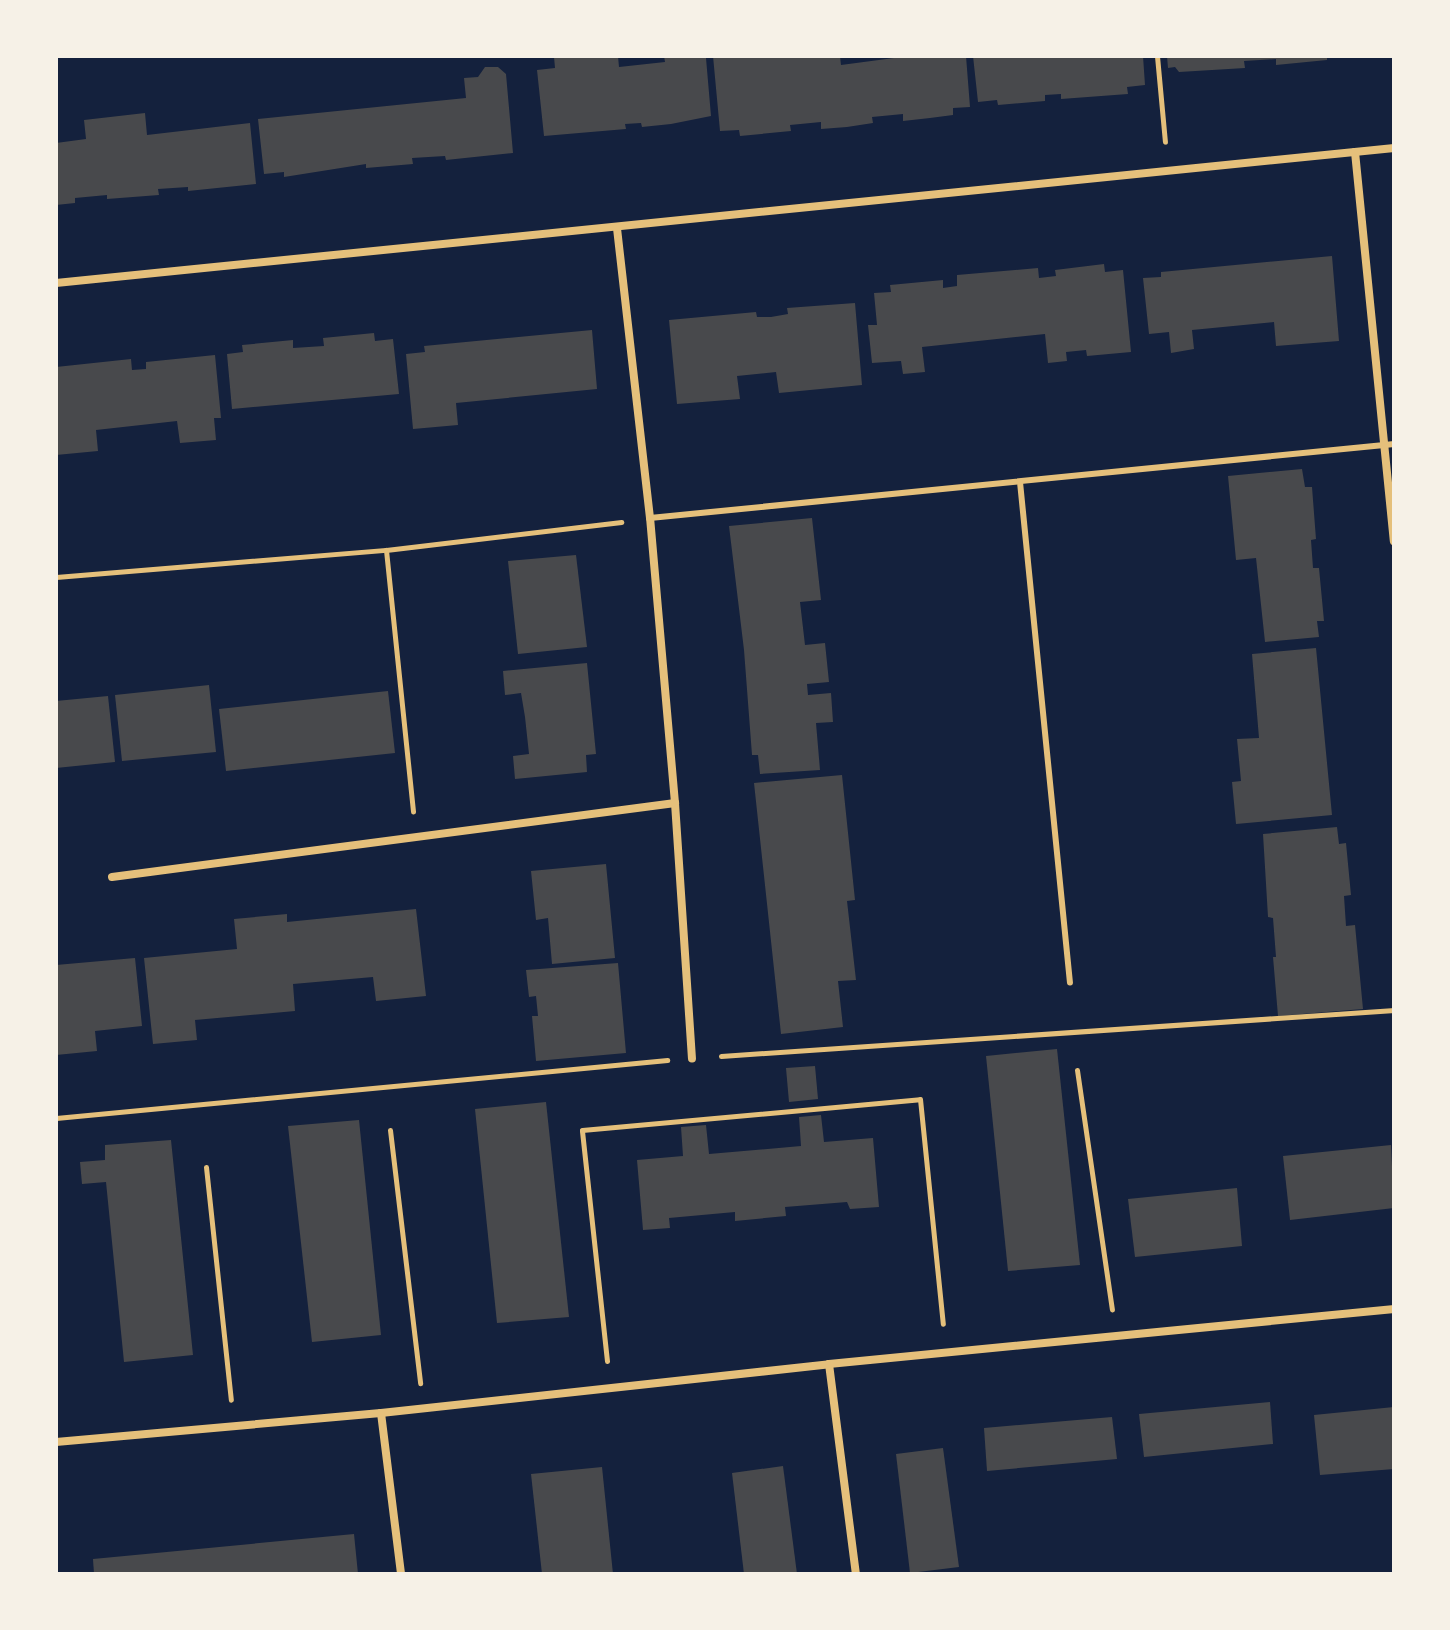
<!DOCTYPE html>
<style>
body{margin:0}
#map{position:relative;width:1450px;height:1630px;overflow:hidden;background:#14213d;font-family:Lato,sans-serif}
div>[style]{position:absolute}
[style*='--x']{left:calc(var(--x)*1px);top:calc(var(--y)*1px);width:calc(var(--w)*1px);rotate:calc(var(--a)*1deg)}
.building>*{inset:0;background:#48494c}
.path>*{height:5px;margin:-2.5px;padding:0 2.5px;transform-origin:2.5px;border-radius:2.5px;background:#e5c07b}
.service>*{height:6px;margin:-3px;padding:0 3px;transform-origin:3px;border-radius:3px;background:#e5c07b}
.minor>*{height:8px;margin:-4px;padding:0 4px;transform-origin:4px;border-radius:4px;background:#e5c07b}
span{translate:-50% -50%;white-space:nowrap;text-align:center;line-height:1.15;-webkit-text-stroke:8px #f6f1e7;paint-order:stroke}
.frame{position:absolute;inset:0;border:58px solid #f6f1e7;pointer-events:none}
</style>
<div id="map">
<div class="building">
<div style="clip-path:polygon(561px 56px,618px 56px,619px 67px,665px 62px,664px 56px,706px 58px,711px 116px,671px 124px,642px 127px,641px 123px,625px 124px,626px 129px,544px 136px,537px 70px,555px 68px,554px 57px)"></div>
<div style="clip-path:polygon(713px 56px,840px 56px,841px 65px,909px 56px,966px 56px,970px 107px,953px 108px,953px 115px,930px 118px,903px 121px,903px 114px,872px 117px,873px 123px,847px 127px,821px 129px,821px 122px,790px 125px,791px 131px,740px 136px,739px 130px,720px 131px)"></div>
<div style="clip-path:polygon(973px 56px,1143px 56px,1145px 85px,1127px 87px,1128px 94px,1061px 99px,1061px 94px,1045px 95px,1045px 101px,998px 105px,997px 100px,978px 102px)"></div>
<div style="clip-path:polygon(1167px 56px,1327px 56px,1327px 60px,1276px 65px,1276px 59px,1244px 61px,1245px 68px,1179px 72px,1175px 67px,1168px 68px)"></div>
<div style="clip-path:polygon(485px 67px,498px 67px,506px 74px,513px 153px,446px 160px,445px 156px,412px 158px,413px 164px,366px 168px,366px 164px,284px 177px,284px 172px,264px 174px,258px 119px,466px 98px,464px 78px,478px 77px)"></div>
<div style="clip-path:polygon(145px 113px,147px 135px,250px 123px,256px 184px,188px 191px,188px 187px,158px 189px,159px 195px,107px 199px,107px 195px,75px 198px,75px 203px,56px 205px,56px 143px,86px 139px,84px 120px)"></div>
<div style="clip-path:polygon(1332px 256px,1339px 341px,1276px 346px,1274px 322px,1192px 330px,1194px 349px,1171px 353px,1169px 332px,1149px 334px,1143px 278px,1161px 277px,1161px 272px)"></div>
<div style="clip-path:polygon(1104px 264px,1105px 272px,1123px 270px,1131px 352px,1087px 356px,1086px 350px,1066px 352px,1067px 361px,1048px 363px,1045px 334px,922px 347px,925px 372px,903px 374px,901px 361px,872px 363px,868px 325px,877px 325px,874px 293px,891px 292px,890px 285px,943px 280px,943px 288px,957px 286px,957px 275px,1038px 268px,1039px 278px,1056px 276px,1055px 270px)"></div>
<div style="clip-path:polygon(855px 303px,862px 385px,779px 393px,776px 372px,737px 376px,740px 399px,677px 404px,669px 320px,756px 312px,757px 317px,771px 317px,788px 314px,787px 308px)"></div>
<div style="clip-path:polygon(592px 330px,597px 389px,456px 403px,458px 425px,413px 429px,406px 354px,425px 352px,424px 346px)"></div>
<div style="clip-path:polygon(374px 333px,375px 341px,393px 339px,399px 394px,232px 409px,227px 354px,243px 352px,242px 345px,293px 340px,293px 348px,324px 346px,323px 338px)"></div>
<div style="clip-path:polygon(215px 355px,221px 418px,214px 418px,216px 440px,180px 443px,177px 421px,96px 430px,98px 451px,56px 455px,56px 367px,131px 359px,132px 370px,146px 369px,146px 362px)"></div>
<div style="clip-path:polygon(1302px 469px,1305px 487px,1312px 487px,1316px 539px,1311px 540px,1313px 568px,1319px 568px,1324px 621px,1317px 621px,1319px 637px,1265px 642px,1256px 558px,1236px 560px,1228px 476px)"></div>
<div style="clip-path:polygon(812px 518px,821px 600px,800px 602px,805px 645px,825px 643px,829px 682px,807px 684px,808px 695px,831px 693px,833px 722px,816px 723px,820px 770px,760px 774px,758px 755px,752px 755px,744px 650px,729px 526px)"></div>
<div style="clip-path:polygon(576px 555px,587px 647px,518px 654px,508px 561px)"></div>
<div style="clip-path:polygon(1316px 648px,1332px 815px,1236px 824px,1232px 782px,1241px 781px,1237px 739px,1259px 738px,1252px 654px)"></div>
<div style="clip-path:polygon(587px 663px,596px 754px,586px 755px,587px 772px,515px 779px,513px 756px,529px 754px,525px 717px,521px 693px,505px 695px,503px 671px)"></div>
<div style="clip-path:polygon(209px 685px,216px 752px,122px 761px,115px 695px)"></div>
<div style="clip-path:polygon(388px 691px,395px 753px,226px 771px,219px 709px)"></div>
<div style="clip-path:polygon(108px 696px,115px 762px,56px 768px,56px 701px)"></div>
<div style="clip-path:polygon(842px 775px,855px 900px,847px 901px,856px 980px,838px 981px,843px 1027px,781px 1034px,754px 783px)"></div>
<div style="clip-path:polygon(1337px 827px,1339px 844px,1346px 843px,1351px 895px,1344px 896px,1346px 926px,1355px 925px,1363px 1009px,1278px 1016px,1273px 957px,1276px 957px,1273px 918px,1268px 917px,1263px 834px)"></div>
<div style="clip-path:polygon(606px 864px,615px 958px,552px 964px,548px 918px,536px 920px,531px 871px)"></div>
<div style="clip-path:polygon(416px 909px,426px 996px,376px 1001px,373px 977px,293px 984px,295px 1011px,195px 1020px,197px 1040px,153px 1044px,144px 958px,237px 949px,234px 919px,287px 914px,287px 922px)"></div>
<div style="clip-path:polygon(135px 958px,142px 1026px,95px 1031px,97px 1051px,56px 1055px,56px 965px)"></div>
<div style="clip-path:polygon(618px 963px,626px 1053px,536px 1061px,532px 1016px,538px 1016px,536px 996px,529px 997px,526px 970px)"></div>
<div style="clip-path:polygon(1057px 1049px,1080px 1265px,1008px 1271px,986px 1056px)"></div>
<div style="clip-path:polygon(815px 1066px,818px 1099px,789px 1102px,786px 1068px)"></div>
<div style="clip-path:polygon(546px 1102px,569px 1317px,497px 1323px,475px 1109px)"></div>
<div style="clip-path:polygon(821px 1115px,824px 1142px,873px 1138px,879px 1207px,850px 1209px,847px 1202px,785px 1207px,786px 1216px,735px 1221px,735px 1212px,669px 1218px,670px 1228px,643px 1230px,637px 1160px,683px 1156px,681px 1127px,706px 1125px,709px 1154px,801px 1146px,799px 1117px)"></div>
<div style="clip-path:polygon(359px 1120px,381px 1335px,312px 1342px,288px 1126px)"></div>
<div style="clip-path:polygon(171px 1140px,193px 1355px,124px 1362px,106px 1182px,82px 1184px,80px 1162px,105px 1160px,105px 1145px)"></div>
<div style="clip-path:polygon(1391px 1145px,1394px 1208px,1290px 1220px,1283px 1156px)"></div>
<div style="clip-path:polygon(1237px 1188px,1242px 1246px,1135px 1257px,1128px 1199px)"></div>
<div style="clip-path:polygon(1270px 1402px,1273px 1444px,1144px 1457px,1139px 1414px)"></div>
<div style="clip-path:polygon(1394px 1407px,1394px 1469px,1320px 1475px,1314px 1415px)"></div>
<div style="clip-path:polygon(1112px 1417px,1117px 1459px,987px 1471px,984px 1428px)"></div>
<div style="clip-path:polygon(943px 1448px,959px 1567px,910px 1573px,896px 1454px)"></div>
<div style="clip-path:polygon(783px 1466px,797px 1574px,744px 1574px,732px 1473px)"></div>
<div style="clip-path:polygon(602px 1467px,613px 1574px,542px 1574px,531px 1474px)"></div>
<div style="clip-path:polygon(354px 1534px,358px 1574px,94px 1574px,93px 1559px)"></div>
</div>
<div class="path">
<div style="--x:1157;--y:56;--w:86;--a:84.7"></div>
<div style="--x:386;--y:550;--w:263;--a:84.1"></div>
<div style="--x:56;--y:577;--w:331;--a:-4.7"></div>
<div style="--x:386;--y:550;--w:237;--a:-6.8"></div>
<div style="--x:721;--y:1056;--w:675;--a:-3.91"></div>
<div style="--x:1077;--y:1070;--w:242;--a:81.7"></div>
<div style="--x:56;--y:1118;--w:614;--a:-5.42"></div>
<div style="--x:390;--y:1130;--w:255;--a:83.2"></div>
<div style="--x:206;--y:1167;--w:234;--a:83.9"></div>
<div style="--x:607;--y:1361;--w:232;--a:-96.2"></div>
<div style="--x:582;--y:1130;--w:339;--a:-5.2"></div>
<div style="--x:920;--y:1099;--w:226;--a:84.2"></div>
</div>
<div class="service">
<div style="--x:1020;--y:482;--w:503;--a:84.3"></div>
<div style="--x:650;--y:518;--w:748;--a:-5.68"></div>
</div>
<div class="minor">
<div style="--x:1355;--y:152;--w:391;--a:84.3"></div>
<div style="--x:56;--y:283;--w:1345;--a:-5.76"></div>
<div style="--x:675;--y:803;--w:256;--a:86.2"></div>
<div style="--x:112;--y:877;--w:568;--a:-7.49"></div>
<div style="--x:675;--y:803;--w:286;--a:-95"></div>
<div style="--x:650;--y:518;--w:292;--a:-96.5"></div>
<div style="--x:829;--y:1364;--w:212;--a:82.7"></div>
<div style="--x:381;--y:1413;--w:162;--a:82.9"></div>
<div style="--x:56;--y:1442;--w:326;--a:-5.1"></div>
<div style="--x:381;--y:1413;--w:451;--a:-6.2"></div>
<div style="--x:829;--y:1364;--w:568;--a:-5.56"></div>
</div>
<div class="frame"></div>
</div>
